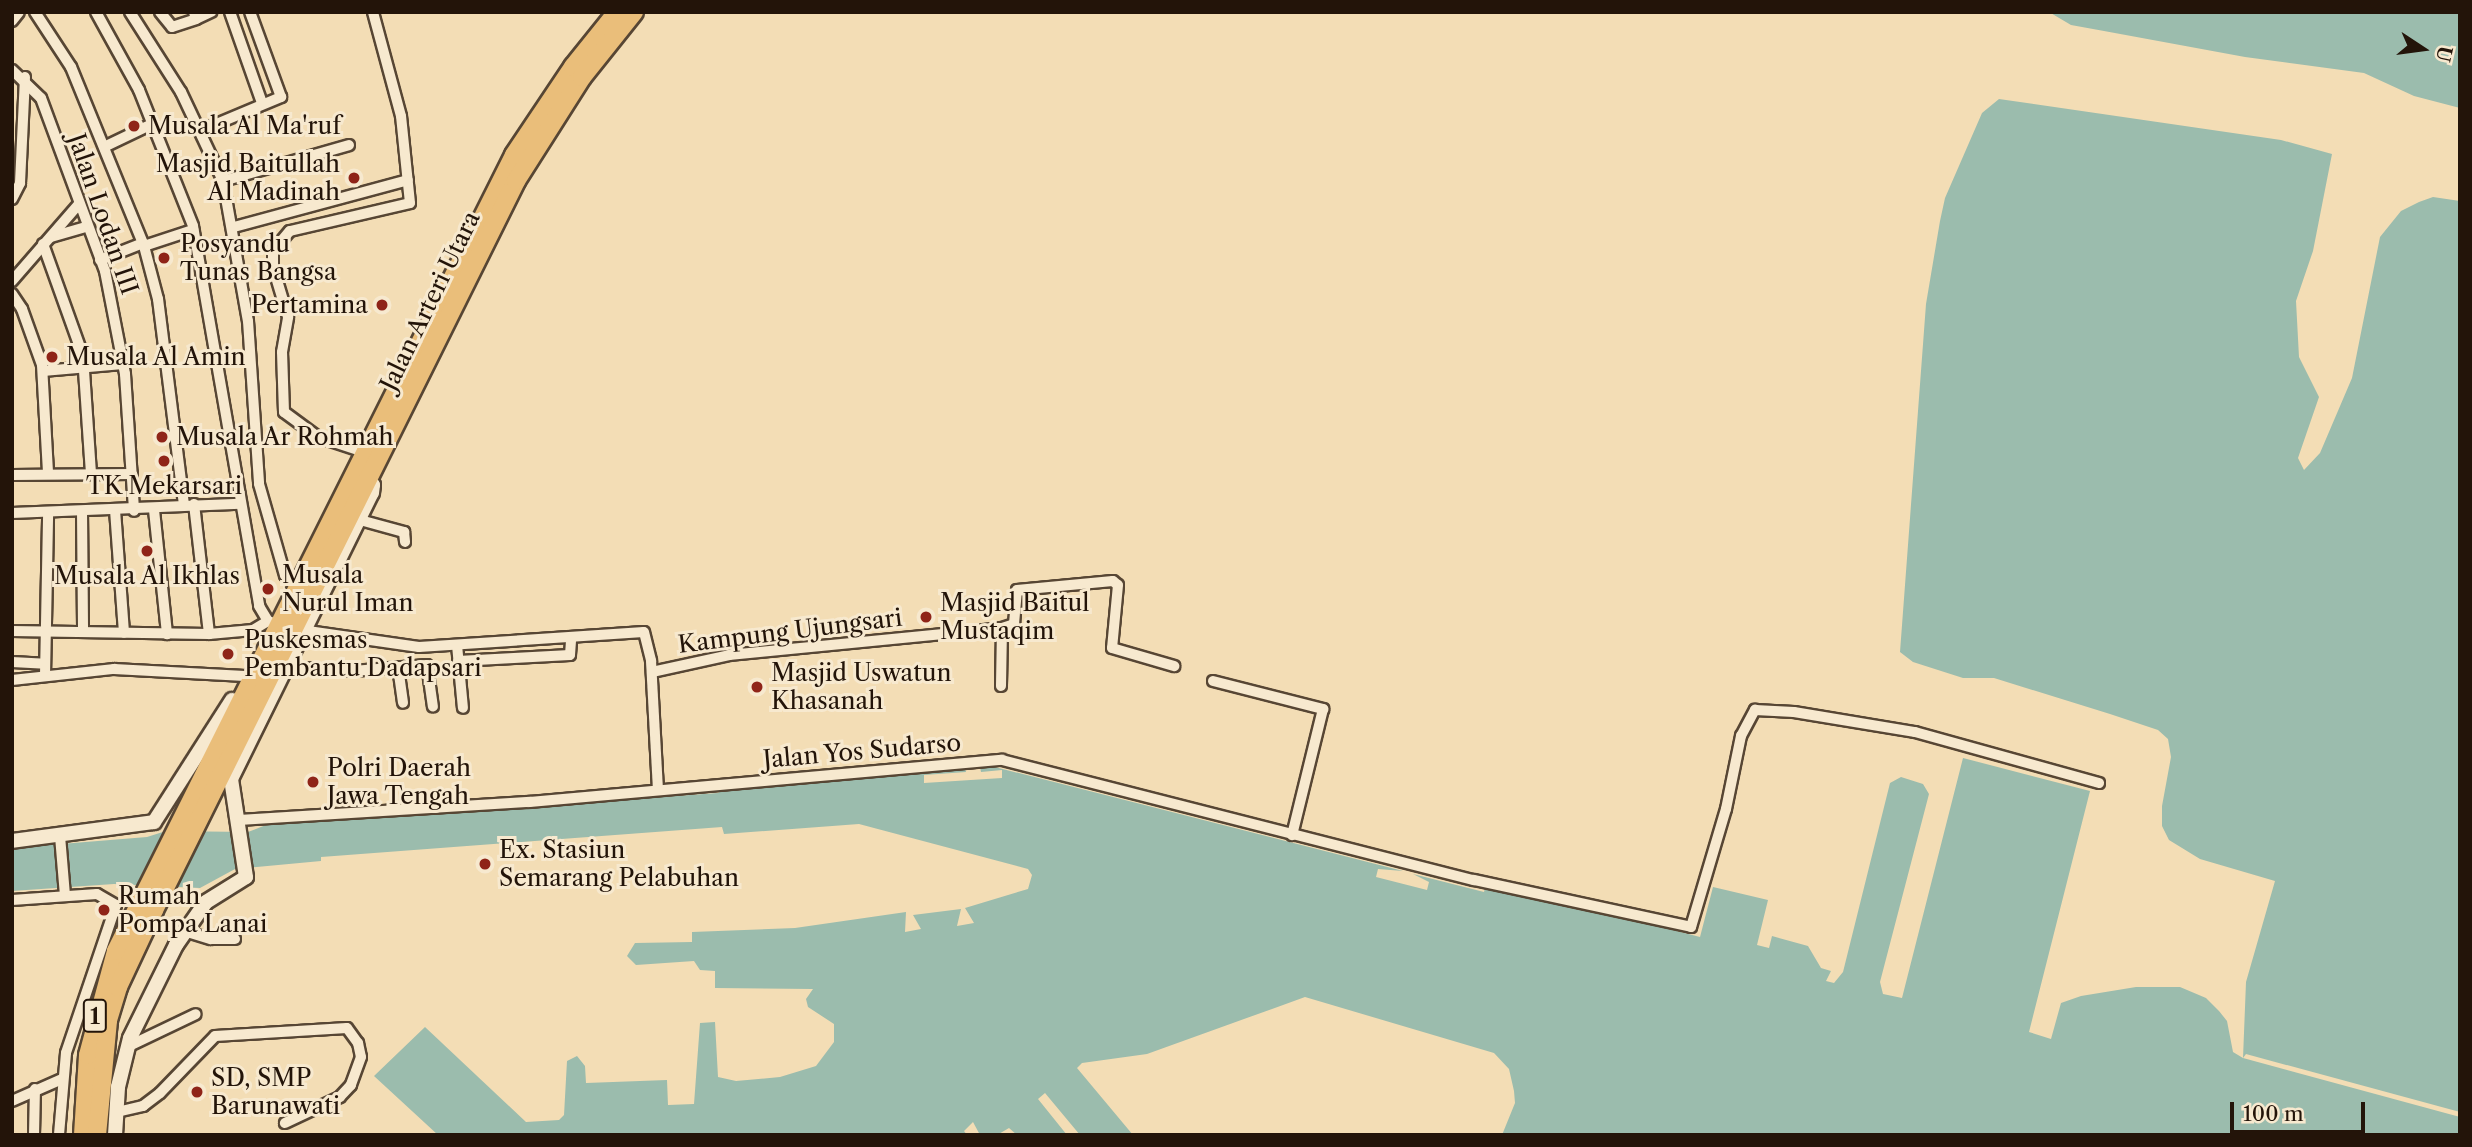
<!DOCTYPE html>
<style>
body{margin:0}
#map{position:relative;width:2472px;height:1147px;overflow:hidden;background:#f3ddb5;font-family:"Libre Caslon Text",serif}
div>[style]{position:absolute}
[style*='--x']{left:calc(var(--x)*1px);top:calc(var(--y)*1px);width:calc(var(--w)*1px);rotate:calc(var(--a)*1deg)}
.water>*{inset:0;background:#9bbcad}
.pier>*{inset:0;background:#f3ddb5}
.roads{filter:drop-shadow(2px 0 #574634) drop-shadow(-2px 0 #574634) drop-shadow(0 2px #574634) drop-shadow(0 -2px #574634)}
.street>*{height:10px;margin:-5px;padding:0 5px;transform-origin:5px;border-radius:5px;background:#f7e9cf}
.secondary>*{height:14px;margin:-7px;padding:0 7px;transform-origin:7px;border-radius:7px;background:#f7e9cf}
.highway>*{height:18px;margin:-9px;padding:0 9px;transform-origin:9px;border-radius:9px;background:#eabe7a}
.dots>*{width:19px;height:19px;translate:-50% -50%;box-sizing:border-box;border:4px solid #f7e9cf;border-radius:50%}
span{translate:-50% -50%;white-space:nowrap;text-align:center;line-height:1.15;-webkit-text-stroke:6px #f7e9cf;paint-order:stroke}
.shield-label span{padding:2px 5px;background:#f7e9cf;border:2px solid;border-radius:5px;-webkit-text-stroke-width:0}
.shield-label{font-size:23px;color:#231409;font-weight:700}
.poi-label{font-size:24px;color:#231409}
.left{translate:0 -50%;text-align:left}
.right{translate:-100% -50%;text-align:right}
.street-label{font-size:24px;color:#231409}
.frame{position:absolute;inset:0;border:14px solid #231409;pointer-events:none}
.north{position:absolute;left:2388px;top:14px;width:70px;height:70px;-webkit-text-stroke:5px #f7e9cf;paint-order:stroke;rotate:103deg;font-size:19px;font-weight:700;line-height:28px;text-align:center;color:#231409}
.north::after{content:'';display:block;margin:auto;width:24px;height:32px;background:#231409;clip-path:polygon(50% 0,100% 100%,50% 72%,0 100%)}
.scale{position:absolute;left:2230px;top:1102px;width:135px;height:32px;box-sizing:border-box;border:4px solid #231409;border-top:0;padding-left:9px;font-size:21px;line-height:24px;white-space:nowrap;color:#231409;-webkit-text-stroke:5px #f7e9cf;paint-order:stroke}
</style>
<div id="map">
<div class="water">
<div style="clip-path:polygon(2049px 12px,2460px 12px,2460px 108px,2414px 96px,2364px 73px,2245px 57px,2104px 31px,2071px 25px)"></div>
<div style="clip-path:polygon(1999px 99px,2281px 140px,2332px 154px,2313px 251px,2296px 301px,2299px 357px,2319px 397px,2298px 458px,2304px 470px,2320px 453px,2352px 378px,2380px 237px,2401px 211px,2419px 202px,2433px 197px,2460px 201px,2460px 1135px,1502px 1135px,1515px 1103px,1514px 1091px,1509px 1069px,1494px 1053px,1305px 997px,1147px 1054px,1082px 1063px,1077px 1068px,1133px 1135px,1080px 1135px,1045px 1093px,1038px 1099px,1067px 1135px,1017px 1135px,1009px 1128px,997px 1135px,980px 1135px,973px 1122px,964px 1131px,967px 1135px,438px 1135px,374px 1076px,425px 1027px,526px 1122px,559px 1120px,564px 1115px,567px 1061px,577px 1056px,585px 1066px,586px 1083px,667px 1080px,668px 1105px,694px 1104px,700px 1023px,715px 1022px,718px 1077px,736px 1081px,780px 1077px,816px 1066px,834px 1042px,834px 1024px,808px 1007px,806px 999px,813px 989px,715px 988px,715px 971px,700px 970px,694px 961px,636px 965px,627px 956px,635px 943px,692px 942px,692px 932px,795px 928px,906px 912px,905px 932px,921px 929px,913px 915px,961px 909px,957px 926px,974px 923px,965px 908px,1028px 889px,1032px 875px,1028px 869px,859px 824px,724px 834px,722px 827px,321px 857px,321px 861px,235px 869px,200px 888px,114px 884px,12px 891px,12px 848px,147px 837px,166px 831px,248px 832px,266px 825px,718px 793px,724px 788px,965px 768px,966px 772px,924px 775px,924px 783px,1002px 778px,1002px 770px,981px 772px,980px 767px,991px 766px,1403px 871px,1378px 869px,1376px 877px,1427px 890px,1429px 882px,1413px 874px,1484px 892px,1485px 888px,1537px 895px,1700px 937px,1713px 887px,1768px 900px,1757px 945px,1769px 948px,1772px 936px,1808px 946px,1821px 968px,1831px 971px,1826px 981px,1834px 983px,1843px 972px,1890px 783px,1901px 777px,1923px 784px,1929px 794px,1880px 982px,1883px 994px,1902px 998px,1963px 758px,2090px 791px,2029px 1032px,2051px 1039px,2061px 1003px,2081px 996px,2136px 987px,2180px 987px,2206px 998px,2219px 1011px,2227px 1021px,2233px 1052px,2243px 1058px,2246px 982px,2275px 881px,2200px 859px,2169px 840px,2162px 826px,2162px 806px,2171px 757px,2168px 739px,2158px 730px,2110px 714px,1994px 678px,1963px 678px,1913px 662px,1900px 652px,1926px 304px,1940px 221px,1945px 198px,1982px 113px)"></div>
</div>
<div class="pier">
<div style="clip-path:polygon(2246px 1054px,2460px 1112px,2460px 1117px,2243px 1058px)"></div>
</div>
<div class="roads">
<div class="street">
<div style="--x:35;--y:12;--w:66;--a:56.8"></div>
<div style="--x:71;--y:67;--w:193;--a:67.8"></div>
<div style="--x:144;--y:246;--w:55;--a:75.2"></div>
<div style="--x:158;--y:299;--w:208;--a:82.8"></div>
<div style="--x:96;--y:12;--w:89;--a:61.1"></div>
<div style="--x:139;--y:90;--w:146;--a:68.3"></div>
<div style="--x:193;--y:226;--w:386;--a:80.1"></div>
<div style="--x:259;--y:606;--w:17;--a:59"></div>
<div style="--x:268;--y:621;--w:15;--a:20"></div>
<div style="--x:130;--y:12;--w:95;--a:57.5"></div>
<div style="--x:181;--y:92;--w:98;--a:64.7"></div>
<div style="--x:223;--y:181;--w:142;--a:79.9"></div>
<div style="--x:248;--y:321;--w:163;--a:86.1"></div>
<div style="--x:259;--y:484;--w:95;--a:74.1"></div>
<div style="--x:285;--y:575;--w:12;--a:42"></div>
<div style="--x:160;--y:12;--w:19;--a:51"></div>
<div style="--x:172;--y:27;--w:25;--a:-18"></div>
<div style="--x:194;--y:12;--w:7;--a:74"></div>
<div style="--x:196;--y:19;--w:17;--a:-25"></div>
<div style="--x:230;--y:12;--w:96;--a:70.6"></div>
<div style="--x:12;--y:21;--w:11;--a:-52"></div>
<div style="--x:12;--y:70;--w:40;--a:44"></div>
<div style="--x:41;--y:98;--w:184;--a:69.7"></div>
<div style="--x:105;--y:271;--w:105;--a:79"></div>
<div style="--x:125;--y:374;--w:137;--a:86.2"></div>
<div style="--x:202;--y:130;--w:86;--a:-22.7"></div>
<div style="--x:281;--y:97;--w:90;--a:-110"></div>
<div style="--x:106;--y:146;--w:51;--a:-25.6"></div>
<div style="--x:223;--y:181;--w:131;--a:-15.9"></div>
<div style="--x:12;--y:199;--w:18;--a:-63"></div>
<div style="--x:20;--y:183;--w:106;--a:-87.3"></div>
<div style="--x:234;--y:227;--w:180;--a:-15.1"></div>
<div style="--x:51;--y:237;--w:37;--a:-16"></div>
<div style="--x:43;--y:244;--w:119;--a:70.3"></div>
<div style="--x:83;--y:356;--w:118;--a:86.1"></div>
<div style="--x:144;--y:246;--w:52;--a:-18.1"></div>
<div style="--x:100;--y:260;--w:46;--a:-21.6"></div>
<div style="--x:12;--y:281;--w:101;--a:-49"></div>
<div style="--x:12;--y:294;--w:18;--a:56"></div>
<div style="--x:22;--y:309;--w:59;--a:70.3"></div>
<div style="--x:42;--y:365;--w:109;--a:86.8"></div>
<div style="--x:43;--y:371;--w:80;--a:-5"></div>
<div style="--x:367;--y:453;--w:52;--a:-161.9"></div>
<div style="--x:318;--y:437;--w:42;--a:-143.7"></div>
<div style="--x:284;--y:412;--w:60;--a:-91.9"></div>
<div style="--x:282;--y:352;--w:36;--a:-80"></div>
<div style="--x:288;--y:317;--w:52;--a:-106.7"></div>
<div style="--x:273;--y:267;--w:16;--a:-90"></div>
<div style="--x:273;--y:251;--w:26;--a:-50"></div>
<div style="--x:290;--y:231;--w:123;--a:-13.1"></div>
<div style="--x:410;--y:203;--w:87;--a:-95.9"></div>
<div style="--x:401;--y:116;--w:108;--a:-105.1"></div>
<div style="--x:12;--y:475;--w:120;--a:-0.5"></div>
<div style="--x:194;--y:504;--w:131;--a:83.4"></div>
<div style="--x:115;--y:510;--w:123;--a:85.8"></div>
<div style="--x:154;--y:510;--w:125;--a:84"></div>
<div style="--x:82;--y:511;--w:121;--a:89.5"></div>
<div style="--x:12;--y:513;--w:228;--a:-2.3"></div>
<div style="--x:360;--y:520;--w:46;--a:15.3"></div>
<div style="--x:404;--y:532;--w:10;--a:84"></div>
<div style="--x:1002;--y:628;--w:13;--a:-18"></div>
<div style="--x:1014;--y:624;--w:34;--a:-85"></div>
<div style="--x:1017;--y:590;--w:96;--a:-5.4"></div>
<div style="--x:1113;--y:581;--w:6;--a:39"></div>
<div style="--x:1118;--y:585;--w:63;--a:95.4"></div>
<div style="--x:1112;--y:648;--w:65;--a:16.2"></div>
<div style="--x:301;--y:630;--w:119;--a:8.2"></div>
<div style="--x:419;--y:647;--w:225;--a:-3.8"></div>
<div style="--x:644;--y:632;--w:30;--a:76"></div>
<div style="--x:651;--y:661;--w:129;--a:86.9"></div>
<div style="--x:12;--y:631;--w:197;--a:0.9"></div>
<div style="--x:209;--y:634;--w:44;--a:-5.2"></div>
<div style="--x:253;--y:630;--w:17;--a:-31"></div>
<div style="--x:457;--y:645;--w:63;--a:84.6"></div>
<div style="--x:458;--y:661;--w:112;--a:-3.1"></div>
<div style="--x:570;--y:655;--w:15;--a:-86"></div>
<div style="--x:12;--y:662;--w:33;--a:3"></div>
<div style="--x:288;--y:667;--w:65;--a:3.5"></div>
<div style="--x:353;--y:671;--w:74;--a:-4.6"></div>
<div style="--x:427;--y:665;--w:42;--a:81.9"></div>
<div style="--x:398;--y:667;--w:36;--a:82"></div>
<div style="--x:652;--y:672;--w:79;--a:-12.4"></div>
<div style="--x:729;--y:655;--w:274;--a:-5.6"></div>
<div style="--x:1002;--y:628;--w:58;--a:91"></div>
<div style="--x:45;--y:676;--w:163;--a:-88.9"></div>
<div style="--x:12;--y:680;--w:103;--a:-6.2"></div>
<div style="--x:114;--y:669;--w:131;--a:3.1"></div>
<div style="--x:1213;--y:681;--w:114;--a:14.3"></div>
<div style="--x:1323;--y:709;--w:130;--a:103.8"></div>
<div style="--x:240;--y:820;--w:290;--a:-3.6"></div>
<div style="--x:529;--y:802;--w:475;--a:-5.1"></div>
<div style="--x:1002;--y:760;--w:487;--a:14.3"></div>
<div style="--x:1474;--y:880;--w:222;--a:12.2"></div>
<div style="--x:1691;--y:927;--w:123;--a:-73.5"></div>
<div style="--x:1726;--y:809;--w:75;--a:-78.4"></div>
<div style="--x:1741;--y:736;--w:30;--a:-62"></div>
<div style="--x:1755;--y:710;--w:39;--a:3"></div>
<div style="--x:1794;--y:712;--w:123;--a:9.4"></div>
<div style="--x:1915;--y:732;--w:191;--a:15.5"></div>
<div style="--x:60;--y:836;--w:60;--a:85.2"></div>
<div style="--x:12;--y:900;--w:85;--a:-4"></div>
<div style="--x:97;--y:894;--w:22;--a:30"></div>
<div style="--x:116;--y:905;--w:156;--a:108.7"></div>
<div style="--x:66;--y:1053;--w:82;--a:94.9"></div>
<div style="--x:184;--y:931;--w:28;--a:17"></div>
<div style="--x:211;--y:939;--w:24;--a:0"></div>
<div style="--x:127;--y:1047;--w:76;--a:-25.6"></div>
<div style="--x:12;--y:1101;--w:55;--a:-23.7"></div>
<div style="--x:117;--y:1112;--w:27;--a:-13"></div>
<div style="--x:143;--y:1106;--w:21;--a:-37"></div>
<div style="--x:160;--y:1093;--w:79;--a:-46"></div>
<div style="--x:215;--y:1036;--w:132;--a:-3.5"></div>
<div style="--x:347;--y:1028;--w:19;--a:54"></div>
<div style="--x:358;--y:1043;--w:14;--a:78"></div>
<div style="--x:361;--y:1057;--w:30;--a:110"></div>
<div style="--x:351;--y:1085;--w:16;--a:133"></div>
<div style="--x:340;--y:1097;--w:61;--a:154.7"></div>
<div style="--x:34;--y:1135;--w:46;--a:-88.8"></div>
</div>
<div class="secondary">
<div style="--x:231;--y:779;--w:319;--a:-63.8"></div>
<div style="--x:372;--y:493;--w:8;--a:-83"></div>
<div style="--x:373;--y:485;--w:16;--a:-145"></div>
<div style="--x:12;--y:841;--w:143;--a:-7.6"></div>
<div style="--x:154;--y:822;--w:145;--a:-57.4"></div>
<div style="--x:115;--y:1135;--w:48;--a:-86.4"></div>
<div style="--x:118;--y:1087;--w:50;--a:-76.2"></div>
<div style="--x:130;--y:1038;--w:104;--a:-63.7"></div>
<div style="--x:176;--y:945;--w:52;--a:-55.1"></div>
<div style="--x:206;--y:902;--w:47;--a:-32"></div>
<div style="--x:246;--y:877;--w:106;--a:-98.7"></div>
</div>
<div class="highway">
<div style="--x:83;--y:1135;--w:80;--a:-86.4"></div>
<div style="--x:88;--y:1055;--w:108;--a:-74.9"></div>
<div style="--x:116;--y:951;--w:890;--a:-63.43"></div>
<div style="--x:514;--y:155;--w:106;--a:-56.2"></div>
<div style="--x:573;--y:67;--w:70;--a:-51.3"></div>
<div style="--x:97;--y:1135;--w:116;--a:-84.5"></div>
<div style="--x:108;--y:1020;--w:34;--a:-73"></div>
<div style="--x:118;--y:987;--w:85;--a:-64.9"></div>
<div style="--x:154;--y:910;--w:814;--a:-63.59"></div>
<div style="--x:516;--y:181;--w:123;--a:-57.6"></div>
<div style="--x:582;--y:77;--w:83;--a:-51.3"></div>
</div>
</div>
<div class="dots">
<div style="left:134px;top:126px;background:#8f2418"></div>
<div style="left:354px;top:178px;background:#8f2418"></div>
<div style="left:164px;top:258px;background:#8f2418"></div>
<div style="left:382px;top:305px;background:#8f2418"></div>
<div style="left:52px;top:357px;background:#8f2418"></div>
<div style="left:162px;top:437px;background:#8f2418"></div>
<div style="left:164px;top:461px;background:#8f2418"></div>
<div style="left:147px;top:551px;background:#8f2418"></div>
<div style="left:268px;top:589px;background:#8f2418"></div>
<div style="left:926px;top:617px;background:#8f2418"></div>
<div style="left:228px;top:654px;background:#8f2418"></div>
<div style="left:757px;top:687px;background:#8f2418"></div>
<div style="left:313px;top:782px;background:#8f2418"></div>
<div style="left:485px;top:864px;background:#8f2418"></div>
<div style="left:104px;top:910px;background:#8f2418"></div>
<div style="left:197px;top:1092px;background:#8f2418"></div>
</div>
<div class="shield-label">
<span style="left:95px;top:1016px">1</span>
</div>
<div class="poi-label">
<span class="left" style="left:148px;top:126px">Musala Al Ma'ruf</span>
<span class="right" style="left:340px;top:178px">Masjid Baitullah<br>Al Madinah</span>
<span class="left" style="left:180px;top:258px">Posyandu<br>Tunas Bangsa</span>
<span class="right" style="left:368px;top:305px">Pertamina</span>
<span class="left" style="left:66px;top:357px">Musala Al Amin</span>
<span class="left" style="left:176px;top:437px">Musala Ar Rohmah</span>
<span style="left:164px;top:486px">TK Mekarsari</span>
<span class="left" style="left:282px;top:589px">Musala<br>Nurul Iman</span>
<span style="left:147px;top:576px">Musala Al Ikhlas</span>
<span class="left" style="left:940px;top:617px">Masjid Baitul<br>Mustaqim</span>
<span class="left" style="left:244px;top:654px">Puskesmas<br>Pembantu Dadapsari</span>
<span class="left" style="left:771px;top:687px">Masjid Uswatun<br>Khasanah</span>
<span class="left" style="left:327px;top:782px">Polri Daerah<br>Jawa Tengah</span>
<span class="left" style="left:499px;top:864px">Ex. Stasiun<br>Semarang Pelabuhan</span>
<span class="left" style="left:118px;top:910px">Rumah<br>Pompa Lanai</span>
<span class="left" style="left:211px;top:1092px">SD, SMP<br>Barunawati</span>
</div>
<div class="street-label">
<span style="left:103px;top:214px;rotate:71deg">Jalan Lodan III</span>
<span style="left:430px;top:301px;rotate:-64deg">Jalan Arteri Utara</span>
<span style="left:790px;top:631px;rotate:-7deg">Kampung Ujungsari</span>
<span style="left:862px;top:751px;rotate:-5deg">Jalan Yos Sudarso</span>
</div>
<div class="frame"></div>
<div class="north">U</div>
<div class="scale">100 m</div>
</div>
